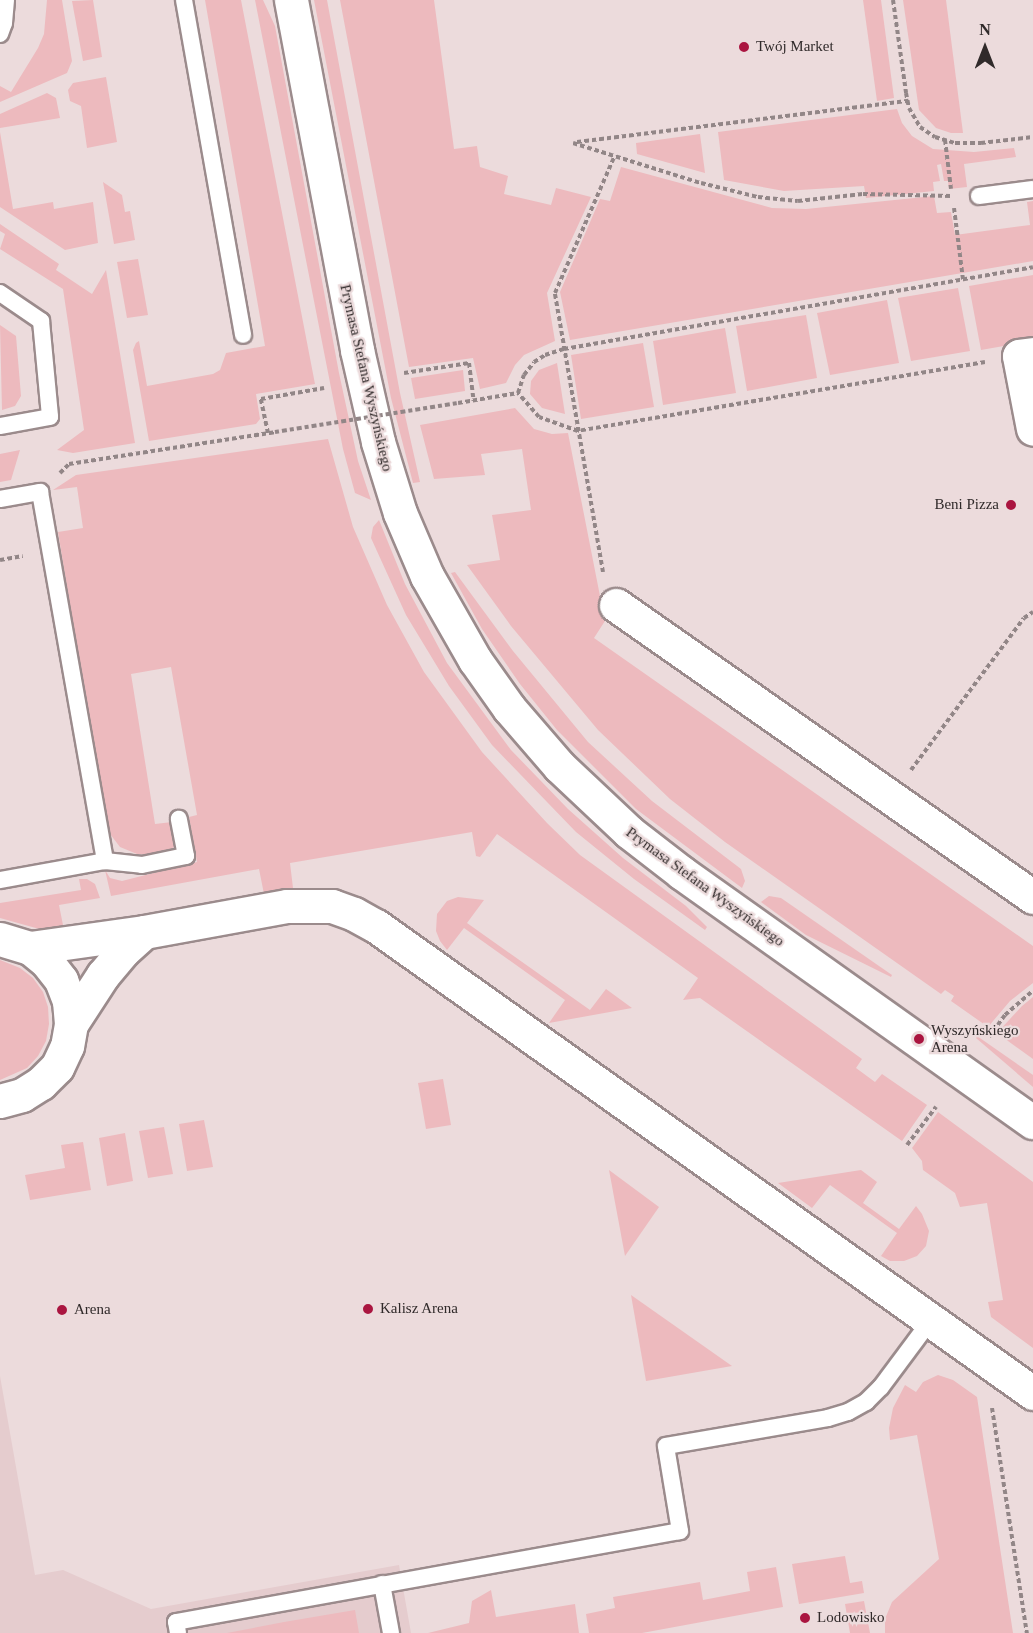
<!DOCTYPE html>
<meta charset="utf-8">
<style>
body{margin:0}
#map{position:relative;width:1033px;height:1633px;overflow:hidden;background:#ecdbdc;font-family:Georgia,serif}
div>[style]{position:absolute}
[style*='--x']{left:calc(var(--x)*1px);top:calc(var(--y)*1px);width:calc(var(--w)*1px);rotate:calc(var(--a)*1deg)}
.built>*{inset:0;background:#e5ccce}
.green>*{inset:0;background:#edbabe}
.path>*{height:4px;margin-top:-2px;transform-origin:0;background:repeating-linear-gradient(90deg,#928687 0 4.5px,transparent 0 7.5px)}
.roads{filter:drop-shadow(2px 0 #9b8b8c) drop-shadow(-2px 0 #9b8b8c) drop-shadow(0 2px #9b8b8c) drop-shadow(0 -2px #9b8b8c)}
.service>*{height:16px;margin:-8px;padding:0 8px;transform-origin:8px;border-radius:8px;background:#fff}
.minor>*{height:33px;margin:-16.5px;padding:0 16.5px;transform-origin:16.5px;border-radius:16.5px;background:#fff}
.tertiary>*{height:33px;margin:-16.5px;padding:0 16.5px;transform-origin:16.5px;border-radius:16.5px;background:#fff}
.path-bridge>*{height:4px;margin-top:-2px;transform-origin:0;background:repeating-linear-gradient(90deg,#928687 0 4.5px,transparent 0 7.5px)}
.dots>*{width:16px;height:16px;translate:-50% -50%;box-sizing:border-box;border:3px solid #ecdbdc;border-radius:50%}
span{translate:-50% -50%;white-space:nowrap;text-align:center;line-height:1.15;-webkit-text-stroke:4.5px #ecdbdc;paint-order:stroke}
.poi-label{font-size:15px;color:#302a2a}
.left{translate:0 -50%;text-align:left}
.right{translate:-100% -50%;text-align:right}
.street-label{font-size:15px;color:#302a2a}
.north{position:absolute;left:955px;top:18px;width:60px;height:60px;-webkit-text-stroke:4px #ecdbdc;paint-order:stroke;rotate:0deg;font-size:16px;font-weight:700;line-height:24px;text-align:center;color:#302a2a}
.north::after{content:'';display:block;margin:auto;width:21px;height:27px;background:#302a2a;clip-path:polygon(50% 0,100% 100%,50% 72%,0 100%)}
</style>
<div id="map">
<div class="built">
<div style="clip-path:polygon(0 1376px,35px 1575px,63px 1570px,151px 1609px,399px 1565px,411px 1633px,0 1633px)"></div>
</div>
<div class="green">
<div style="clip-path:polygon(47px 0,62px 0,72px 61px,67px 73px,0 102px,0 86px,11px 92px,38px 48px,44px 34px)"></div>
<div style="clip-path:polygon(93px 0,102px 57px,83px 61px,72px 1px)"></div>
<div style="clip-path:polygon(205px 0,241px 0,315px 384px,256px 394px,260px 419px,256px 424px,149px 441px,133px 350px,136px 343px,139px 341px,147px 386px,213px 374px,220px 370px,226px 353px,265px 346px)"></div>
<div style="clip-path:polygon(255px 0,263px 0,275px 26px,339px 373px,358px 461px,371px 500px,355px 493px,343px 449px)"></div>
<div style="clip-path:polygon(314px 0,327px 0,400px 393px,420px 482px,413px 483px,391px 398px)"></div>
<div style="clip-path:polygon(340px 0,434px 0,454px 149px,477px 146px,480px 167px,508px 176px,504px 194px,551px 205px,556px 188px,591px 197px,547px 293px,555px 341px,524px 355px,515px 365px,506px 383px,480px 389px,473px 358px,409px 367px)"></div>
<div style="clip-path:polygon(863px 0,881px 0,894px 98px,877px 101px)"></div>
<div style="clip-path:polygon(903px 0,946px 0,963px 133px,951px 133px,936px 128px,919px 110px)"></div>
<div style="clip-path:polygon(106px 77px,117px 142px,87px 148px,81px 106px,70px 101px,68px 90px,73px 83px)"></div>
<div style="clip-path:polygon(47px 93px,56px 98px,60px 118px,0 128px,0 114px)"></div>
<div style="clip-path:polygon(897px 109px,902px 123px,912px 136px,933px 149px,974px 152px,1014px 148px,1016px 157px,964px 164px,967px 187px,949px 189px,948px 181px,944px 181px,941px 164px,937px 165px,940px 181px,933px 182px,934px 191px,866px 198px,864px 186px,784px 191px,724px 180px,718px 132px)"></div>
<div style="clip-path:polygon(0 132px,13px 209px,53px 202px,54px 209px,93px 202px,98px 243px,65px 250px,0 207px)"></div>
<div style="clip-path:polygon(700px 134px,705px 173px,637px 154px,636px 143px)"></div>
<div style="clip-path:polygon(621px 167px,772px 208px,806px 209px,934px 196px,937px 213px,951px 212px,955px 235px,1030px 225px,1027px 202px,1033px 201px,1033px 261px,570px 340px,560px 292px,600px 199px,610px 201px)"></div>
<div style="clip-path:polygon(103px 182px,122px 195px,125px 212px,130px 211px,135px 240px,114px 244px)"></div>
<div style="clip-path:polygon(0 224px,59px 264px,56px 270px,92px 294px,106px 270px,135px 443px,73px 453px,57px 450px,84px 430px,63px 289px,0 249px,5px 234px,0 231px)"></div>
<div style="clip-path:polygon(138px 259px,148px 315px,127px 318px,117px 262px)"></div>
<div style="clip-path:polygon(1033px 275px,1033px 341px,981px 350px,969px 286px)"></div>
<div style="clip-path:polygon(958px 288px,970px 351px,911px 361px,898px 298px)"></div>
<div style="clip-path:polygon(887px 300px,899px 363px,830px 375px,817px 313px)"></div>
<div style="clip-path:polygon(806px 315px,817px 378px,747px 391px,736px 326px)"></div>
<div style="clip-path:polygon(0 325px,16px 336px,21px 396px,15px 406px,2px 410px)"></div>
<div style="clip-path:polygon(725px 328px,736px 393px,663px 405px,653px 341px)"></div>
<div style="clip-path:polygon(643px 343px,654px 407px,581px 419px,571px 355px)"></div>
<div style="clip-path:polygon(557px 363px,565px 414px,542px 408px,530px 394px,531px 381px,539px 370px)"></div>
<div style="clip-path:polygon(463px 370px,465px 391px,415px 399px,411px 378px)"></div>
<div style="clip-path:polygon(515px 408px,534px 429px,552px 434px,568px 433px,600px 596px,612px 610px,594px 638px,1033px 946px,1033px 983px,1010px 1001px,988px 1027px,951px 1001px,954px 996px,945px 990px,941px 994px,725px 842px,670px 799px,598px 730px,511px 626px,467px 565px,500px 560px,492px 515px,531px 510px,522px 449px,481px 454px,485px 475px,434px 479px,420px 425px)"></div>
<div style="clip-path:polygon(328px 439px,353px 527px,387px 605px,424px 672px,482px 752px,547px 823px,580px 855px,862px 1059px,856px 1068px,875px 1082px,882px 1074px,927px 1105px,902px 1141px,700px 998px,683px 1000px,698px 978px,497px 834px,480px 857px,476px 856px,472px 832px,290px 863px,293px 888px,264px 894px,259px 869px,111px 896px,105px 870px,110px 878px,122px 881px,197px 862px,189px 817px,197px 815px,171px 667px,131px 674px,155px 824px,172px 822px,175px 846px,166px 853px,157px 855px,137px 854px,120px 847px,107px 830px,58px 532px,83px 528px,77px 487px,53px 490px,76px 475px)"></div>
<div style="clip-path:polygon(20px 450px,11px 480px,0 482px,0 454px)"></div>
<div style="clip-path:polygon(379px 520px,405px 584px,447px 663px,511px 750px,568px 809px,623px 858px,686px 906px,707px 927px,705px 930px,634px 879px,576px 832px,492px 745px,449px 686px,406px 615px,371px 538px,373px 527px)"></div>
<div style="clip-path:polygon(455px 572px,513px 651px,588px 742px,652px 801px,741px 869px,745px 881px,742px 888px,636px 809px,557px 730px,520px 684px,482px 629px,451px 573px)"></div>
<div style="clip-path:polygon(79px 879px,87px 879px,95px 884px,100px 898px,59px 905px,64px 930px,43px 930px,0 918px,0 903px,81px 890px)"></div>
<div style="clip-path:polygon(769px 896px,781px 898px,892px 975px,891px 977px,806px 935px,761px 902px)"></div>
<div style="clip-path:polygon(458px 897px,484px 900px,467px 923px,590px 1010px,606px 989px,632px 1008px,549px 1023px,565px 1000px,464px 928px,447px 950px,440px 941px,436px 931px,437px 914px,447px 901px)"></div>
<div style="clip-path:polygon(0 960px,20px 968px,33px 978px,43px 992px,48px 1007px,49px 1024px,46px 1041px,38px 1056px,27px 1068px,0 1080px)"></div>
<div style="clip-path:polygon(1033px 997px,1033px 1059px,997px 1033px,1022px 1006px)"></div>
<div style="clip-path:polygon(977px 1036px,1033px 1075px,1033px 1087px,976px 1038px)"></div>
<div style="clip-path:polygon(443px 1079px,451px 1125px,426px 1129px,418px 1083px)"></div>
<div style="clip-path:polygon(938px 1112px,1033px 1182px,1033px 1348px,991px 1317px,988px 1302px,1003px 1300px,987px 1203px,960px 1207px,955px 1193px,923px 1170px,922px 1161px,912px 1148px)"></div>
<div style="clip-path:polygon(204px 1120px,213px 1167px,187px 1171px,179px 1124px)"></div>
<div style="clip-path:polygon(164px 1127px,173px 1174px,148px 1178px,139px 1131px)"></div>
<div style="clip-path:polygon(125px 1133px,133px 1181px,107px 1186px,99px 1138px)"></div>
<div style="clip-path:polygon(83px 1142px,91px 1190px,30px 1200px,25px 1175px,65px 1168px,61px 1145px)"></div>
<div style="clip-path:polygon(609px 1170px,659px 1207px,625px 1256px)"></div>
<div style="clip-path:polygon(861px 1170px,877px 1182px,863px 1203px,899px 1229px,916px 1206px,922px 1214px,929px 1231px,926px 1246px,917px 1256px,904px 1261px,890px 1261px,881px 1256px,897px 1233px,830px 1185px,812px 1208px,778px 1183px)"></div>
<div style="clip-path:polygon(631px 1295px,732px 1366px,646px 1381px)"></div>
<div style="clip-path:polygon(938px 1375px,953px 1380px,977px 1397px,1013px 1633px,885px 1633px,885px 1619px,892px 1602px,939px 1559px,917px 1435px,890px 1440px,889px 1428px,893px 1408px,905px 1385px,916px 1392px,923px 1382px)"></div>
<div style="clip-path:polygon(845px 1556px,850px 1583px,862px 1581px,864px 1593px,799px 1604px,792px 1564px)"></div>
<div style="clip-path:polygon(776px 1567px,783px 1607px,642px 1633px,589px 1633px,586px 1614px,615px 1608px,613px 1597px,700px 1582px,703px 1600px,750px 1591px,747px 1572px)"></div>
<div style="clip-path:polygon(491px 1590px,496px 1617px,575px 1604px,579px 1633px,428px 1633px,469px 1623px,472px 1601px)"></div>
<div style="clip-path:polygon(864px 1601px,870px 1633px,850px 1633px,845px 1604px)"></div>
<div style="clip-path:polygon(355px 1610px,359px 1633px,227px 1633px,284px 1622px)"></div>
</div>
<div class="path">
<div style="--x:893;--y:0;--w:94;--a:82"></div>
<div style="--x:906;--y:93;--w:15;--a:79"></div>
<div style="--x:909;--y:108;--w:22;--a:60"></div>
<div style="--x:920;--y:127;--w:18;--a:34"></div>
<div style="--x:935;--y:137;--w:21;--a:17"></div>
<div style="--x:955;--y:143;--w:26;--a:0"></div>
<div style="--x:981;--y:143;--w:52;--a:-6.6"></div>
<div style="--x:945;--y:140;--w:49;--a:83"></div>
<div style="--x:577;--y:142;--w:334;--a:-7.1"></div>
<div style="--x:573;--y:143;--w:134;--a:17.4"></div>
<div style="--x:701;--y:183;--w:59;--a:13.8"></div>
<div style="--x:758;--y:197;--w:40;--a:5.7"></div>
<div style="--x:798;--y:201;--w:65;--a:-6.1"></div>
<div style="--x:863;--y:194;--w:88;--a:1.3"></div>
<div style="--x:954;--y:208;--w:72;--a:82.8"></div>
<div style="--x:985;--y:362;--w:413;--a:170.4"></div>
<div style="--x:578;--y:431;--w:41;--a:-160.3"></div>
<div style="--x:539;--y:417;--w:32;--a:-131"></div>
<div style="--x:518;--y:393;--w:19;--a:-72"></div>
<div style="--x:524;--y:375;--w:16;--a:-52"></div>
<div style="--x:534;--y:362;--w:13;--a:-32"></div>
<div style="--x:545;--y:355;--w:20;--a:-18"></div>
<div style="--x:564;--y:349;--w:476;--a:-9.9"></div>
<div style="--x:404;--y:373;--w:66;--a:-8.7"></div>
<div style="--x:469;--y:363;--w:38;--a:83"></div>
<div style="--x:458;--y:403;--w:61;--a:-9.5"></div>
<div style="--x:268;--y:433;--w:35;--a:-102"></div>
<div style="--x:261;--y:399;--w:64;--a:-9.9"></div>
<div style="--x:60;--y:473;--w:13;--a:-45"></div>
<div style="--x:69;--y:464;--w:208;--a:-8.8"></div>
<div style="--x:0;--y:560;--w:23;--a:-10"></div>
<div style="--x:603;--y:572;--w:283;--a:-99.8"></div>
<div style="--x:555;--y:293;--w:150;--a:-66.5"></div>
<div style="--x:911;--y:770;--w:189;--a:-53.4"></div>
<div style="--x:1024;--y:618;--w:11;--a:-34"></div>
<div style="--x:989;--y:1037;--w:27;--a:-54"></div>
<div style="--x:1005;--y:1015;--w:37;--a:-41"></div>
<div style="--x:907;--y:1145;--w:48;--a:-52.7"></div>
<div style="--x:992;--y:1408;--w:228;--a:81.2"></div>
</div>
<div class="roads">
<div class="service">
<div style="--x:184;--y:0;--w:340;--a:80"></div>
<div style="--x:0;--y:34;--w:12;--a:-70"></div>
<div style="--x:4;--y:23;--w:23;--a:-85"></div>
<div style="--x:979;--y:196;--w:54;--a:-7.4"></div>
<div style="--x:0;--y:293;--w:50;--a:34.3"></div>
<div style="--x:41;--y:321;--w:96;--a:84.6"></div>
<div style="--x:50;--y:417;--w:51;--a:169.8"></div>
<div style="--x:0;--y:499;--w:41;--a:-9.9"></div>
<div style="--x:40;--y:492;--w:375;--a:80"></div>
<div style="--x:105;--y:861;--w:107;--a:169.7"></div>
<div style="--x:105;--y:861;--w:37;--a:6"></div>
<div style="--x:142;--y:865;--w:45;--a:-11.6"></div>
<div style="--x:186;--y:856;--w:38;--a:-101"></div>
<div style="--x:382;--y:1584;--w:50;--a:79.6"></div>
<div style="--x:178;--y:1633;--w:11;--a:-100"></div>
<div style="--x:176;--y:1622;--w:512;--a:-10.23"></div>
<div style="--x:680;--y:1531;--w:86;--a:-99.4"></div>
<div style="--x:666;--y:1446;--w:164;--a:-9.8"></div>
<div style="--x:828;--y:1418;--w:21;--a:-17"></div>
<div style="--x:848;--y:1412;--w:21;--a:-29"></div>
<div style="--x:866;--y:1402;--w:21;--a:-45"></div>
<div style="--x:881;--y:1387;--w:84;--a:-53.3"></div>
</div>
<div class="minor">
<div style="--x:1033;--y:354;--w:14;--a:172"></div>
<div style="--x:1019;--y:356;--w:74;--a:79.1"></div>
<div style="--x:616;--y:605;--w:509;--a:35"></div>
<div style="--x:0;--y:939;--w:31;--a:17"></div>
<div style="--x:30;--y:948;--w:22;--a:39"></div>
<div style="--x:47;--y:962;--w:23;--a:52"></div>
<div style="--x:61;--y:980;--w:22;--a:69"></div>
<div style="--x:69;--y:1001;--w:23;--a:85"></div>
<div style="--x:71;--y:1024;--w:22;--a:100"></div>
<div style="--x:67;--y:1046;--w:23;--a:115"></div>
<div style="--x:57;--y:1067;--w:23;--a:135"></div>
<div style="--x:41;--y:1083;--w:22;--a:148"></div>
<div style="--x:22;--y:1095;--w:23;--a:165"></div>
<div style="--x:30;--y:948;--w:115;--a:-8"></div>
<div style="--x:144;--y:932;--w:145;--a:-10.3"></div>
<div style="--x:287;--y:906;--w:45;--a:0"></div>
<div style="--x:332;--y:906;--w:23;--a:20"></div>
<div style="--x:354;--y:914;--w:25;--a:29"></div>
<div style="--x:376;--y:926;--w:806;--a:35.41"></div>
<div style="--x:71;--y:1024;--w:59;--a:-56.9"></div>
<div style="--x:103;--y:975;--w:31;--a:-50"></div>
<div style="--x:123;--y:951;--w:28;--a:-42"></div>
</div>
<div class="tertiary">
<div style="--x:291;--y:0;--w:356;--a:79.3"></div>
<div style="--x:357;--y:350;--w:94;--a:77.1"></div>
<div style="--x:378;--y:442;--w:74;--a:72.8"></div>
<div style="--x:400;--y:513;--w:69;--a:66.8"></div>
<div style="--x:427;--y:576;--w:97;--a:60.3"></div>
<div style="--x:475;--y:660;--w:59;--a:54.7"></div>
<div style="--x:509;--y:708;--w:77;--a:49.2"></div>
<div style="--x:559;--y:766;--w:96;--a:43.3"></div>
<div style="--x:629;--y:832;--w:67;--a:37.7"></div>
<div style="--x:682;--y:873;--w:430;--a:35.4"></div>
</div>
</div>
<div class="path-bridge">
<div style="--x:275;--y:432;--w:185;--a:-9"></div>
</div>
<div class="dots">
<div style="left:744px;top:47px;background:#aa1540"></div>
<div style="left:1011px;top:505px;background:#aa1540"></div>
<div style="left:919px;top:1039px;background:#aa1540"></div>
<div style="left:368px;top:1309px;background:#aa1540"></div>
<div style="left:62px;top:1310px;background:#aa1540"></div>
<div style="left:805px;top:1618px;background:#aa1540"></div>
</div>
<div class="poi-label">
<span class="left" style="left:756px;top:47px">Twój Market</span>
<span class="right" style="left:999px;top:505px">Beni Pizza</span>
<span class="left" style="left:931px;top:1039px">Wyszyńskiego<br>Arena</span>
<span class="left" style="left:380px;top:1309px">Kalisz Arena</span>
<span class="left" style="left:74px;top:1310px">Arena</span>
<span class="left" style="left:817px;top:1618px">Lodowisko</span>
</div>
<div class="street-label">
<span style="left:366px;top:378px;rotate:77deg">Prymasa Stefana Wyszyńskiego</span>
<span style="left:705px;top:887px;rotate:36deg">Prymasa Stefana Wyszyńskiego</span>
</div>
<div class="north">N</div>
</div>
